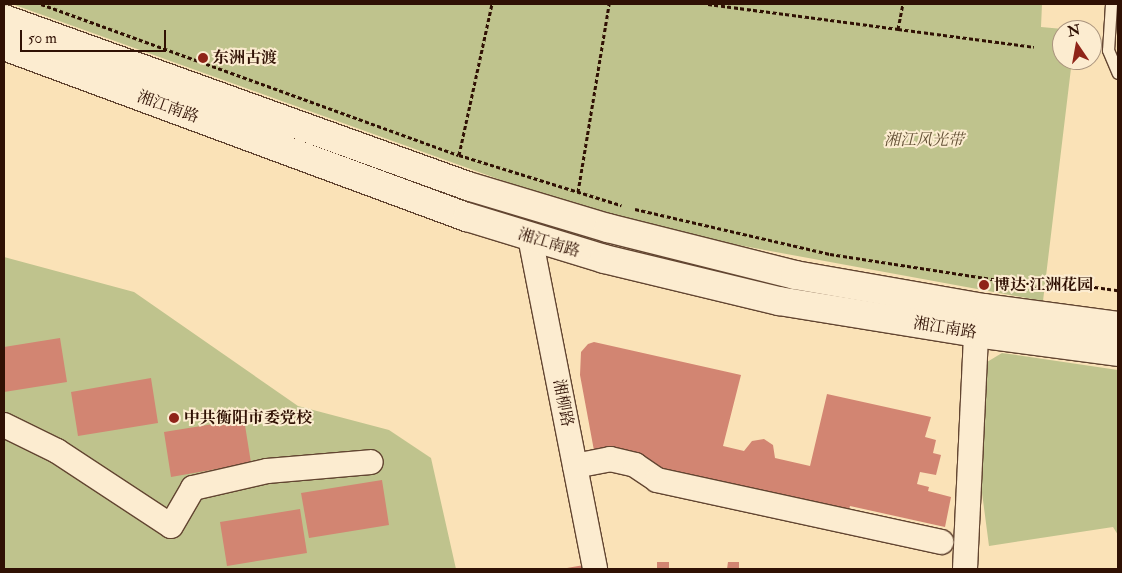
<!DOCTYPE html>
<meta charset="utf-8">
<style>
body{margin:0}
#map{position:relative;width:1122px;height:573px;overflow:hidden;background:#fae2b7;font-family:"IM FELL Double Pica","Noto Serif SC",serif}
div>[style]{position:absolute}
[style*='--x']{left:calc(var(--x)*1px);top:calc(var(--y)*1px);width:calc(var(--w)*1px);rotate:calc(var(--a)*1deg)}
.green>*{inset:0;background:#bfc38d}
.building>*{inset:0;background:#d28572}
.path>*{height:3px;margin-top:-1.5px;transform-origin:0;background:repeating-linear-gradient(90deg,#301104 0 4px,transparent 0 6.5px)}
.roads{filter:drop-shadow(1px 0 #624531) drop-shadow(-1px 0 #624531) drop-shadow(0 1px #624531) drop-shadow(0 -1px #624531)}
.service>*{height:11px;margin:-5.5px;padding:0 5.5px;transform-origin:5.5px;border-radius:5.5px;background:#fcecd0}
.minor>*{height:24px;margin:-12px;padding:0 12px;transform-origin:12px;border-radius:12px;background:#fcecd0}
.secondary>*{height:28px;margin:-14px;padding:0 14px;transform-origin:14px;border-radius:14px;background:#fcecd0}
.dots>*{width:14px;height:14px;translate:-50% -50%;box-sizing:border-box;border:2px solid #fcecd0;border-radius:50%}
span{translate:-50% -50%;white-space:nowrap;text-align:center;line-height:1.15;-webkit-text-stroke:4px #fcecd0;paint-order:stroke}
.poi-label{font-size:16px;color:#301104;font-weight:700}
.left{translate:0 -50%;text-align:left}
.street-label{font-size:16px;color:#301104}
.park-label{font-size:16px;color:#624f34;font-style:italic}
.frame{position:absolute;inset:0;border:5px solid #301104;pointer-events:none}
.north{position:absolute;left:1052px;top:20px;width:50px;height:50px;box-sizing:border-box;background:#fcecd0;border:1px solid #aa947e;border-radius:50%;rotate:348deg;font-size:14px;font-weight:700;line-height:20px;text-align:center;color:#301104}
.north::after{content:'';display:block;margin:auto;width:18px;height:22px;background:#8f2418;clip-path:polygon(50% 0,100% 100%,50% 72%,0 100%)}
.scale{position:absolute;left:20px;top:30px;width:146px;height:22px;box-sizing:border-box;border:2px solid #301104;border-top:0;padding-left:6px;font-size:15px;line-height:18px;white-space:nowrap;color:#301104;-webkit-text-stroke:4px #fcecd0;paint-order:stroke}
</style>
<div id="map">
<div class="green">
<div style="clip-path:polygon(12px 4px,1042px 4px,1041px 27px,1074px 30px,1062px 30px,1062px 60px,1072px 60px,1043px 301px,661px 231px,512px 184px)"></div>
<div style="clip-path:polygon(4px 257px,134px 292px,298px 406px,389px 430px,431px 458px,456px 569px,4px 569px)"></div>
<div style="clip-path:polygon(1002px 353px,1118px 370px,1118px 535px,1113px 527px,989px 546px,976px 447px,987px 362px)"></div>
</div>
<div class="building">
<div style="clip-path:polygon(60px 338px,67px 382px,4px 392px,4px 347px)"></div>
<div style="clip-path:polygon(594px 342px,741px 375px,723px 446px,744px 451px,752px 441px,764px 439px,773px 445px,775px 458px,810px 466px,827px 394px,931px 417px,925px 437px,936px 440px,933px 453px,941px 455px,936px 475px,920px 472px,917px 484px,929px 487px,928px 491px,951px 497px,945px 527px,850px 506px,848px 513px,652px 469px,654px 462px,613px 452px,595px 456px,580px 375px,581px 352px,588px 344px)"></div>
<div style="clip-path:polygon(151px 378px,158px 423px,78px 436px,71px 392px)"></div>
<div style="clip-path:polygon(244px 419px,251px 463px,171px 477px,164px 432px)"></div>
<div style="clip-path:polygon(382px 480px,389px 525px,309px 538px,301px 493px)"></div>
<div style="clip-path:polygon(300px 509px,307px 553px,227px 566px,220px 522px)"></div>
<div style="clip-path:polygon(657px 562px,669px 562px,669px 569px,657px 569px)"></div>
<div style="clip-path:polygon(728px 562px,739px 562px,739px 569px,727px 569px)"></div>
<div style="clip-path:polygon(584px 565px,585px 569px,567px 569px,567px 568px)"></div>
</div>
<div class="path">
<div style="--x:41;--y:4;--w:444;--a:19.9"></div>
<div style="--x:459;--y:155;--w:170;--a:17.2"></div>
<div style="--x:708;--y:4;--w:192;--a:7.5"></div>
<div style="--x:898;--y:29;--w:25;--a:-79"></div>
<div style="--x:898;--y:29;--w:137;--a:7.5"></div>
<div style="--x:459;--y:155;--w:155;--a:-77.7"></div>
<div style="--x:578;--y:192;--w:191;--a:-80.6"></div>
<div style="--x:635;--y:209;--w:200;--a:13"></div>
<div style="--x:830;--y:254;--w:222;--a:8.8"></div>
<div style="--x:1049;--y:288;--w:39;--a:-3"></div>
<div style="--x:1088;--y:286;--w:30;--a:8"></div>
</div>
<div class="roads">
<div class="service">
<div style="--x:1111;--y:4;--w:46;--a:93.7"></div>
<div style="--x:1108;--y:50;--w:25;--a:67"></div>
</div>
<div class="minor">
<div style="--x:530;--y:237;--w:338;--a:78.9"></div>
<div style="--x:4;--y:425;--w:59;--a:26.1"></div>
<div style="--x:57;--y:451;--w:136;--a:33.3"></div>
<div style="--x:171;--y:526;--w:44;--a:-59.9"></div>
<div style="--x:193;--y:488;--w:76;--a:-12.9"></div>
<div style="--x:267;--y:471;--w:104;--a:-4.9"></div>
<div style="--x:575;--y:466;--w:36;--a:-11"></div>
<div style="--x:610;--y:459;--w:26;--a:13"></div>
<div style="--x:635;--y:465;--w:27;--a:34"></div>
<div style="--x:657;--y:480;--w:291;--a:12.3"></div>
<div style="--x:965;--y:569;--w:236;--a:-87.3"></div>
</div>
<div class="secondary">
<div style="--x:4;--y:19;--w:496;--a:19.8"></div>
<div style="--x:471;--y:187;--w:143;--a:16.7"></div>
<div style="--x:608;--y:228;--w:193;--a:14.1"></div>
<div style="--x:795;--y:275;--w:193;--a:9.9"></div>
<div style="--x:985;--y:308;--w:134;--a:7.7"></div>
<div style="--x:4;--y:46;--w:494;--a:20.3"></div>
<div style="--x:467;--y:217;--w:143;--a:17"></div>
<div style="--x:604;--y:259;--w:180;--a:13.5"></div>
<div style="--x:779;--y:301;--w:200;--a:9.2"></div>
<div style="--x:976;--y:333;--w:143;--a:7.6"></div>
</div>
</div>
<div class="dots">
<div style="left:203px;top:58px;background:#8f2418"></div>
<div style="left:984px;top:285px;background:#8f2418"></div>
<div style="left:174px;top:418px;background:#8f2418"></div>
</div>
<div class="poi-label">
<span class="left" style="left:213px;top:58px">东洲古渡</span>
<span class="left" style="left:994px;top:285px">博达·江洲花园</span>
<span class="left" style="left:184px;top:418px">中共衡阳市委党校</span>
</div>
<div class="street-label">
<span style="left:168px;top:107px;rotate:20deg">湘江南路</span>
<span style="left:549px;top:243px;rotate:17deg">湘江南路</span>
<span style="left:945px;top:328px;rotate:9deg">湘江南路</span>
<span style="left:563px;top:403px;rotate:79deg">湘柳路</span>
</div>
<div class="park-label">
<span style="left:924px;top:140px">湘江风光带</span>
</div>
<div class="frame"></div>
<div class="north">N</div>
<div class="scale">50 m</div>
</div>
